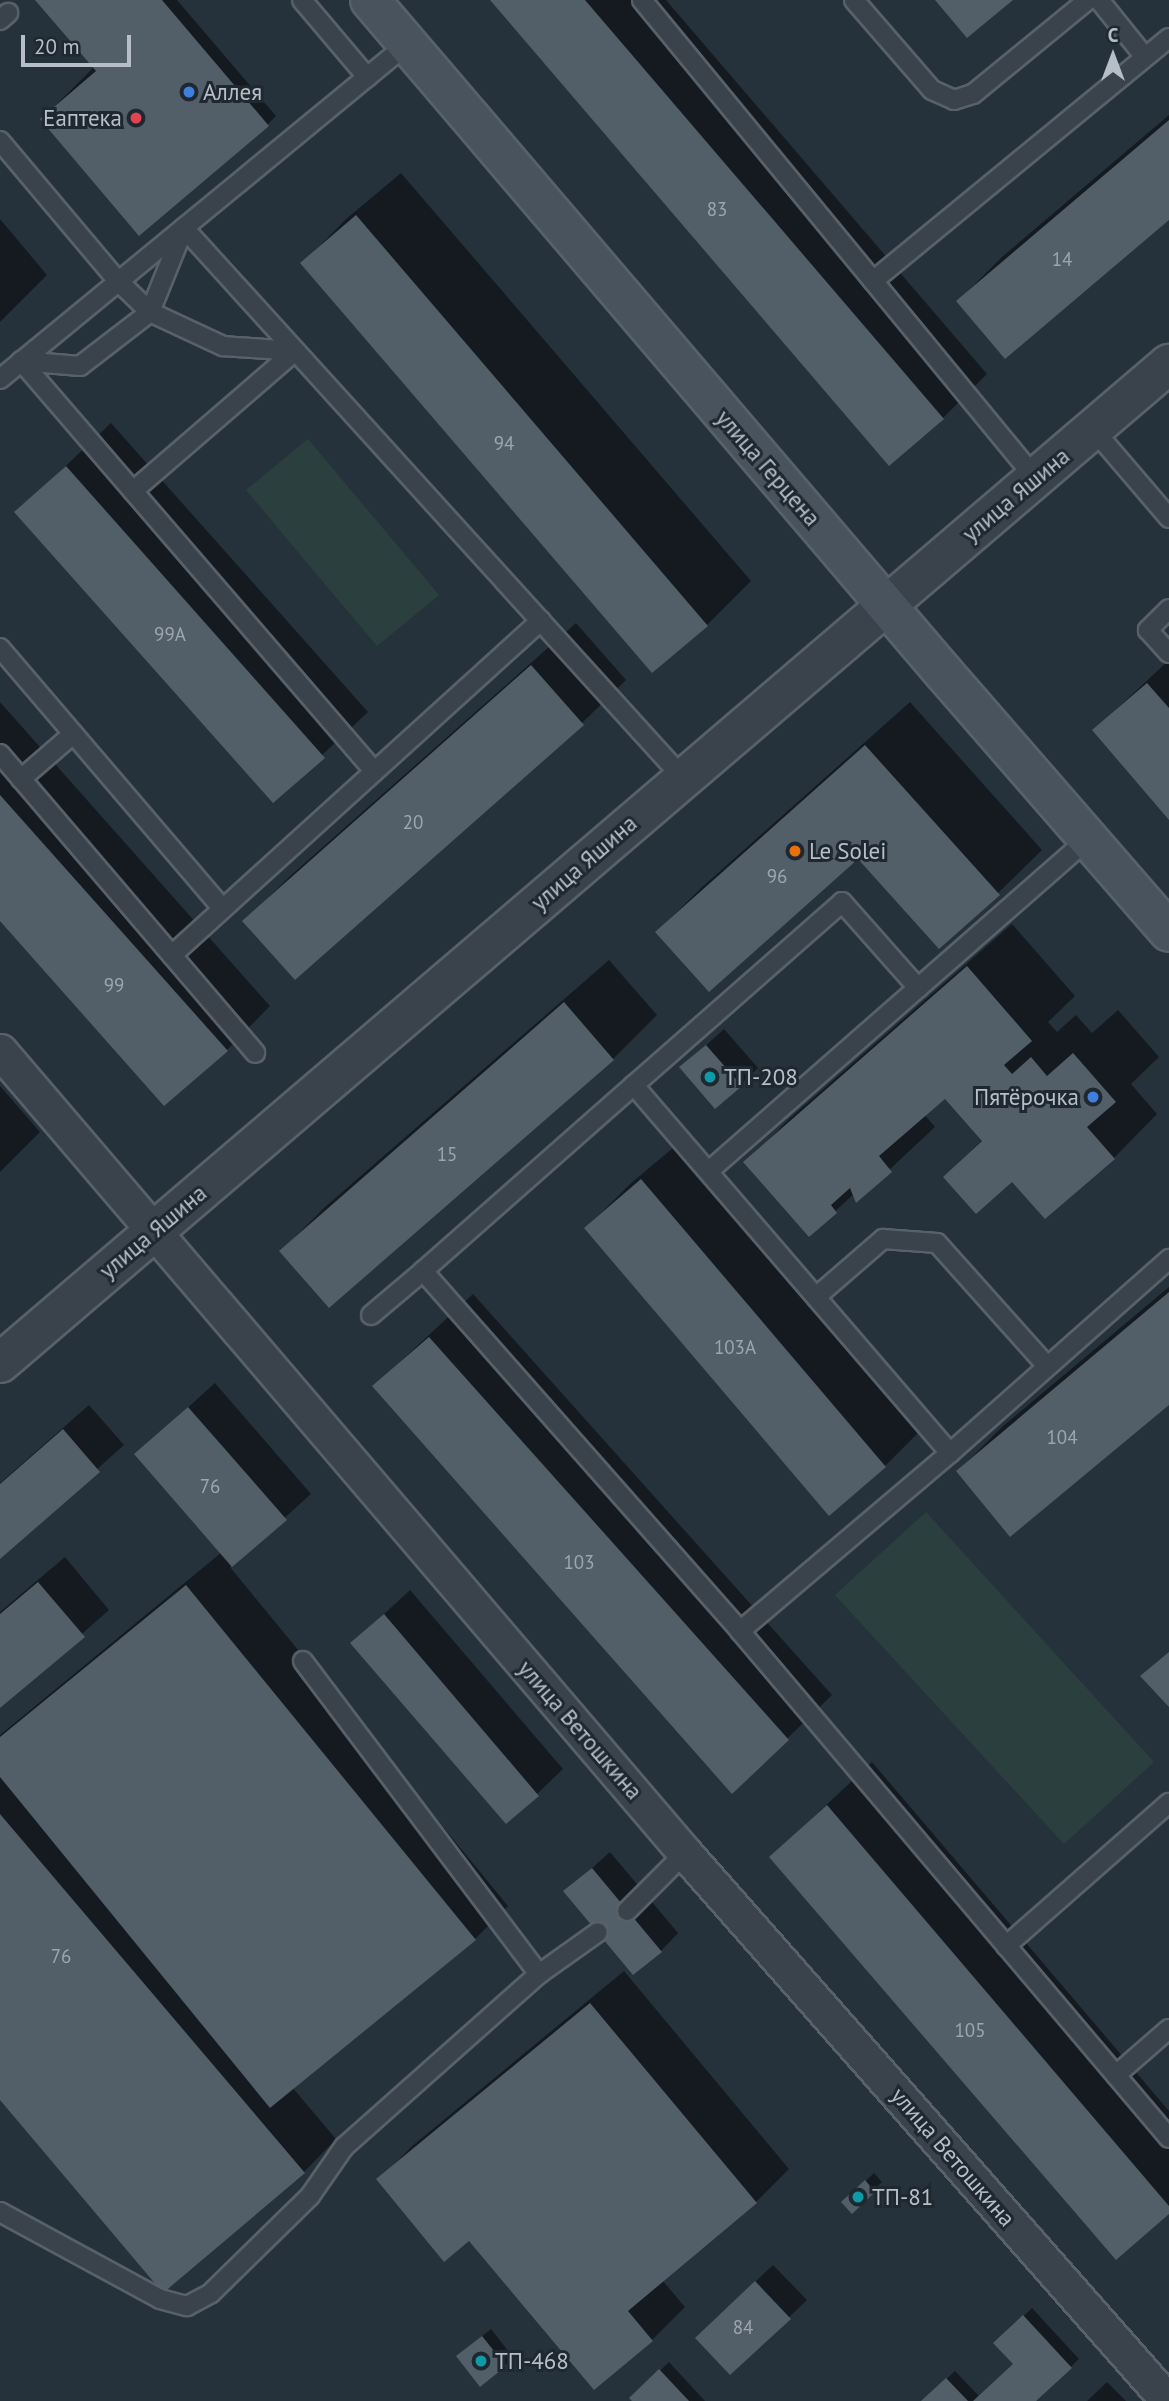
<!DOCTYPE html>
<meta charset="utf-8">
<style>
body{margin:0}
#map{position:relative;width:1169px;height:2401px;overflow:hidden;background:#26323b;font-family:"PT Sans",sans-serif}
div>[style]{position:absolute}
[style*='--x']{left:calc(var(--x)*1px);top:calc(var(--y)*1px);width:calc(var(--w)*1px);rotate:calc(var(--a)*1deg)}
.green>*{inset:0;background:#2b403e}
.shadow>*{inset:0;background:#0007}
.building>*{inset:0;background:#525f69}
.roads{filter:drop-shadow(2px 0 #586169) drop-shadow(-2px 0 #586169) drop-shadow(0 2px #586169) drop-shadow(0 -2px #586169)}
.service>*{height:18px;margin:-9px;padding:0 9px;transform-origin:9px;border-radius:9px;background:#3a434b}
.minor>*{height:33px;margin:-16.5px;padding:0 16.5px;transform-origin:16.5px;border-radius:16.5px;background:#3a434b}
.tertiary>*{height:38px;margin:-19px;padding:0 19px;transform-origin:19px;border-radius:19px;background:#3a434b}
.secondary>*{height:38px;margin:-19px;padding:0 19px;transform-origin:19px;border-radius:19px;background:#48535e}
.dots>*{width:19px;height:19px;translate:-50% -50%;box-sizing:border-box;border:4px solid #1f2830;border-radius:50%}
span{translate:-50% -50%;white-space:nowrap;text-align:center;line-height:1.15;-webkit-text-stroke:6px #1f2830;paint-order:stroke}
.number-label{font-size:19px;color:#9da6b0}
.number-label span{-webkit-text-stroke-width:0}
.poi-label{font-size:23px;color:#b6bec7}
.left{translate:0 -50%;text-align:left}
.right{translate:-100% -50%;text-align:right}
.street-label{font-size:23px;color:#b6bec7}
.north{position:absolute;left:1078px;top:21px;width:70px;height:70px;-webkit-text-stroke:5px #1f2830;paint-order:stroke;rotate:0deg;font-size:19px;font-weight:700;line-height:28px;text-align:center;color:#b6bec7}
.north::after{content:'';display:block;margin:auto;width:24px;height:32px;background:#b6bec7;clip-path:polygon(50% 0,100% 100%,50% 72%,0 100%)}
.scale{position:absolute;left:21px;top:35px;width:110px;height:32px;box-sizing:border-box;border:4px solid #b6bec7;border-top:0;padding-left:9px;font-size:21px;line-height:24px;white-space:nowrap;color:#b6bec7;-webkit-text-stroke:5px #1f2830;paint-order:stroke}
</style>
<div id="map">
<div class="green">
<div style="clip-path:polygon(308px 439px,439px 595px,377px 646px,246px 490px)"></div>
<div style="clip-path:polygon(926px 1512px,1154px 1762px,1064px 1844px,835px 1595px)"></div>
</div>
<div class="shadow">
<div style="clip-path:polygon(38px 0,177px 0,276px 116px,268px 124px,42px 119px,94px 67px)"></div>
<div style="clip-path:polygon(492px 0,666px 0,987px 374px,943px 418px)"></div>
<div style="clip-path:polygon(1169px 115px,1169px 218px,958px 301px,1002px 257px)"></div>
<div style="clip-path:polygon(401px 173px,751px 581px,707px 625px,303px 263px,346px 219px)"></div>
<div style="clip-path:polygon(0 219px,47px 275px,0 322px)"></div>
<div style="clip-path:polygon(111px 423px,368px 712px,273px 801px,17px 512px)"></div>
<div style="clip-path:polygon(576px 623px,626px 680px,582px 723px,245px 921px,289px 877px)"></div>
<div style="clip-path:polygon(1169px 660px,1169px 817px,1094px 730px)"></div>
<div style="clip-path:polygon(0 702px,270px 1006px,227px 1050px,0 919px)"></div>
<div style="clip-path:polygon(910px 702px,1042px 850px,998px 893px,858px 856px,657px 932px,701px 888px)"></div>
<div style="clip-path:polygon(1012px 924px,1075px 996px,1048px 1022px,1057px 1032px,1076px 1015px,1092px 1033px,1118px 1010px,1159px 1057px,1131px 1084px,1157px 1114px,1114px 1158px,1012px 1179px,945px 1177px,983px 1139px,945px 1096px,924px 1114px,935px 1127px,857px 1200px,854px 1194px,809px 1235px,746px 1163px,789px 1119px)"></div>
<div style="clip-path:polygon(609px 960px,657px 1015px,613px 1059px,329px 1306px,281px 1251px,325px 1207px)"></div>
<div style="clip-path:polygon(724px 1029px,758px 1068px,740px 1085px,682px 1067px)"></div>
<div style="clip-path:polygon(0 1086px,40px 1132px,0 1172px)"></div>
<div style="clip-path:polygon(686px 1137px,929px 1422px,885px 1466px,830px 1514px,586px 1228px,630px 1184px)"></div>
<div style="clip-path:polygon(1169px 1287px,1169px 1403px,958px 1471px,1002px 1427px)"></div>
<div style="clip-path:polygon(473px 1294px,832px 1695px,732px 1792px,374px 1386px)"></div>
<div style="clip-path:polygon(215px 1383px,311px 1494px,230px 1567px,508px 1906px,475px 1939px,292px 2087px,336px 2139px,304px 2172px,0 2097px,0 1735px,222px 1552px,136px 1454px)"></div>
<div style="clip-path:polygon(89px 1405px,124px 1445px,0 1556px,0 1483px)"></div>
<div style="clip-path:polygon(65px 1557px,109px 1610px,0 1706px,0 1612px)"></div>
<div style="clip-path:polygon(410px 1590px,563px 1769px,537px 1794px,353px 1643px)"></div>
<div style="clip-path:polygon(872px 1762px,1169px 2111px,1169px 2211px,771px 1857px)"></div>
<div style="clip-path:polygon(610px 1852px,678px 1933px,661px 1951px,566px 1891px)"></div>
<div style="clip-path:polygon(624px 1971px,789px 2169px,756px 2202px,662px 2280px,685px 2307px,652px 2340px,594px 2388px,470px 2238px,379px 2180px,411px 2147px)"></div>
<div style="clip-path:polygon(874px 2173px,882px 2182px,852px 2212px,844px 2202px)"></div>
<div style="clip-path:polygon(773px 2265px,807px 2300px,730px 2373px,714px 2321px)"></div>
<div style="clip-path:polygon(1032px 2308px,1079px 2359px,1034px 2401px,923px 2401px,955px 2371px,979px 2396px,1015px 2363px,995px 2343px)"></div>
<div style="clip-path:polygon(491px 2329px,513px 2357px,505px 2365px,467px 2348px)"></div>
<div style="clip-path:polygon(669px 2362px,705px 2401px,634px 2401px,631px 2398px)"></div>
<div style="clip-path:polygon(1107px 2382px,1126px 2401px,1087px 2401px)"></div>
</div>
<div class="building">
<div style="clip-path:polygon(35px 0,162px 0,269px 126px,139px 236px,40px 119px,96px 71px)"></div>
<div style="clip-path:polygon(490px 0,585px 0,944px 419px,889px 466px)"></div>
<div style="clip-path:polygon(935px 0,1013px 0,967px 38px)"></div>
<div style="clip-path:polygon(1169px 120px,1169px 220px,1005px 359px,956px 301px)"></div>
<div style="clip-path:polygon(356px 215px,708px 626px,652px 673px,300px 263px)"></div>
<div style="clip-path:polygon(66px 466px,325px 758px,273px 803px,14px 512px)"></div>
<div style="clip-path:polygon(531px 665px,584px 725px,295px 980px,242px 921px)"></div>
<div style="clip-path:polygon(1147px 683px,1169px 708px,1169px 820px,1092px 730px)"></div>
<div style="clip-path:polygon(865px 745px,1000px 895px,939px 949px,858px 859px,709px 992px,655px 932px)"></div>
<div style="clip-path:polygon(0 795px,228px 1051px,164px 1106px,0 921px)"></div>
<div style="clip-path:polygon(967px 966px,1032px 1041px,1004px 1065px,1012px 1074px,1031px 1057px,1047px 1076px,1073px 1053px,1116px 1102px,1087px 1127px,1115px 1159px,1045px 1219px,1012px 1182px,976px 1214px,943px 1177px,982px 1141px,945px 1099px,879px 1156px,892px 1172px,856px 1203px,850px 1188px,831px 1205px,837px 1213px,809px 1237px,743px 1162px)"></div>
<div style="clip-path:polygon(564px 1002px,614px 1060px,329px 1308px,279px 1251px)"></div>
<div style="clip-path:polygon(706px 1045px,742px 1086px,715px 1109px,679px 1067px)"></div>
<div style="clip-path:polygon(641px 1179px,886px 1467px,829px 1516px,584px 1228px)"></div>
<div style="clip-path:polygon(1169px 1292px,1169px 1405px,1010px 1537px,956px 1471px)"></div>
<div style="clip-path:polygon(429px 1337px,789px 1740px,732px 1794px,372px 1386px)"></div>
<div style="clip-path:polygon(188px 1407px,287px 1520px,232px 1567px,134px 1454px)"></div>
<div style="clip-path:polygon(63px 1429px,100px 1472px,0 1559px,0 1484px)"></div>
<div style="clip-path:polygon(38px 1582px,85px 1637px,0 1708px,0 1614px)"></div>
<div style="clip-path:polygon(186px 1585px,476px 1940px,270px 2108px,0 1777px,0 1737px)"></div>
<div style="clip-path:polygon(384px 1614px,539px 1796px,506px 1824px,350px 1643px)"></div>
<div style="clip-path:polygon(1169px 1652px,1169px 1707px,1140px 1676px)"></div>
<div style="clip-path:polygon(827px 1805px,1169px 2206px,1169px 2214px,1116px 2260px,769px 1857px)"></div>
<div style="clip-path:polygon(0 1814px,305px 2173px,163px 2293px,0 2100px)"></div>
<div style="clip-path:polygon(592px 1868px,662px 1952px,633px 1975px,563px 1891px)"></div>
<div style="clip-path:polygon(590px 2003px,757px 2203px,628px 2311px,653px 2341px,594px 2390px,469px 2241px,444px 2262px,376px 2179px)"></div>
<div style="clip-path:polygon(865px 2180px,875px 2192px,852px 2214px,841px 2202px)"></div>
<div style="clip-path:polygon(755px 2281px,791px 2319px,730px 2375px,695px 2338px)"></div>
<div style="clip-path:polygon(1023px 2315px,1072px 2368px,1036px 2401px,973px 2401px,1013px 2364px,993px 2343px)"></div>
<div style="clip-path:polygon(482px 2336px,506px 2366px,480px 2387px,456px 2356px)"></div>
<div style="clip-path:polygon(659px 2369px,689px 2401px,632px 2401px,629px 2398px)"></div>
<div style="clip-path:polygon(946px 2378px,968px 2401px,921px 2401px)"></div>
</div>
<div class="roads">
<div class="service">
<div style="--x:302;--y:0;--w:101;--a:49.8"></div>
<div style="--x:642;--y:0;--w:620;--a:50.56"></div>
<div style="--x:854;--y:0;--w:119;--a:49.1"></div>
<div style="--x:932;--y:90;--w:24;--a:24"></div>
<div style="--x:954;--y:100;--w:20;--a:-18"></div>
<div style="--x:973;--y:94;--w:149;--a:-39.3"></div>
<div style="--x:1099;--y:0;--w:73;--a:51.1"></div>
<div style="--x:0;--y:20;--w:11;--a:-41"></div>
<div style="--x:0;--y:141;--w:183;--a:49.9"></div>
<div style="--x:118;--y:281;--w:45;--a:44.1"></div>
<div style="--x:150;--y:312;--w:91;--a:-68"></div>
<div style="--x:184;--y:228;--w:744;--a:47.78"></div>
<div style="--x:873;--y:281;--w:383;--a:-39.4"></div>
<div style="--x:21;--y:361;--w:541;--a:49.27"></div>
<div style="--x:21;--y:361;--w:59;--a:4.8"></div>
<div style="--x:80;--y:366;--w:88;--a:-37.6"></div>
<div style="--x:150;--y:312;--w:81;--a:25"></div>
<div style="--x:223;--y:346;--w:72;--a:4"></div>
<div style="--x:0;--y:379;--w:526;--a:-39.44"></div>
<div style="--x:1093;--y:429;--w:117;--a:49.5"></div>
<div style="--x:133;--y:491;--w:214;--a:-40.8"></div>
<div style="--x:1169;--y:609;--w:30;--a:135"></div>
<div style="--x:1148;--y:630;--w:31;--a:48"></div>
<div style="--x:0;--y:648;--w:342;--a:49.5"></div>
<div style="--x:0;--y:754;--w:393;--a:49.5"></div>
<div style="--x:21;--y:779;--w:69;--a:-40.9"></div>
<div style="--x:172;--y:955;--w:498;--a:-42.2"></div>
<div style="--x:634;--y:1085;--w:277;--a:-41.3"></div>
<div style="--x:842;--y:902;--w:115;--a:48.5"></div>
<div style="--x:709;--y:1171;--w:504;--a:-41.22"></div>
<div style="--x:816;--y:1297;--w:89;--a:-40.9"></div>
<div style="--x:883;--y:1239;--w:54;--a:4.2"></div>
<div style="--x:937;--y:1243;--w:165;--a:48.2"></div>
<div style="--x:371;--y:1315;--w:68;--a:-40.2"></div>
<div style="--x:950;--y:1453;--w:293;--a:-41.5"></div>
<div style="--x:740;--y:1631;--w:275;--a:-40.3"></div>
<div style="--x:950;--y:1453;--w:485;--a:-130.7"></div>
<div style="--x:634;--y:1085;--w:281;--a:138.6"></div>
<div style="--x:423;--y:1271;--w:480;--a:48.6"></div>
<div style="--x:740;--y:1631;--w:664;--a:49.76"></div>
<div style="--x:303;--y:1661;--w:392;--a:53"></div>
<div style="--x:539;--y:1974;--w:72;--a:-35.4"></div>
<div style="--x:627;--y:1911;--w:82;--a:-45"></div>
<div style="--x:1006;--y:1946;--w:217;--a:-41.3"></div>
<div style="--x:1116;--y:2075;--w:70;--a:-41"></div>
<div style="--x:0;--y:2212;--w:182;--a:28.5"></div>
<div style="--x:160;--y:2299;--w:28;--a:15"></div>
<div style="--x:187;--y:2306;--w:27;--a:-28"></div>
<div style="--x:211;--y:2293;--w:139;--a:-44.4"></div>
<div style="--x:310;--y:2196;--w:60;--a:-55.2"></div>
<div style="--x:344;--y:2147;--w:261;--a:-41.6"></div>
</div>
<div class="minor">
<div style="--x:0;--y:1051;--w:1055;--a:49.5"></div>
<div style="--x:685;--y:1853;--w:730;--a:48.61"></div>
</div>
<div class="tertiary">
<div style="--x:0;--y:1363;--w:1538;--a:-40.52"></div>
</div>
<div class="secondary">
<div style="--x:370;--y:0;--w:885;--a:49.54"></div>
<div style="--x:944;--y:673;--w:343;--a:49"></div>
</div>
</div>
<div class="dots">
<div style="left:189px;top:92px;background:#3f7fe0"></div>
<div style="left:136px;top:118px;background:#e0444e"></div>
<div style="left:795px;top:851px;background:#e8710a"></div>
<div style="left:710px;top:1077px;background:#0f9aa8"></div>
<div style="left:1093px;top:1097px;background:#3f7fe0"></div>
<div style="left:858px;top:2197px;background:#0f9aa8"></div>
<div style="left:481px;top:2361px;background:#0f9aa8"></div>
</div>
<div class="number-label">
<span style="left:717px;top:210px">83</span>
<span style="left:1062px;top:260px">14</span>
<span style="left:504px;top:444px">94</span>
<span style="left:170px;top:635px">99А</span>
<span style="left:413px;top:823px">20</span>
<span style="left:777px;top:877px">96</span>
<span style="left:114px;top:986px">99</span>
<span style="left:447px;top:1155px">15</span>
<span style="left:735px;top:1348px">103А</span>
<span style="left:1062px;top:1438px">104</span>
<span style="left:210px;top:1487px">76</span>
<span style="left:579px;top:1563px">103</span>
<span style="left:61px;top:1957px">76</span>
<span style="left:970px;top:2031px">105</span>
<span style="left:743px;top:2328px">84</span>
</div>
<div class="poi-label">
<span class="left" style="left:203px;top:92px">Аллея</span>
<span class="right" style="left:122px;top:118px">Еаптека</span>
<span class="left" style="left:809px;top:851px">Le Solei</span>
<span class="left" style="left:724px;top:1077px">ТП-208</span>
<span class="right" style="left:1079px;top:1097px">Пятёрочка</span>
<span class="left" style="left:872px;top:2197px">ТП-81</span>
<span class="left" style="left:495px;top:2361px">ТП-468</span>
</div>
<div class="street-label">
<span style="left:768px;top:468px;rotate:49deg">улица Герцена</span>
<span style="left:1016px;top:495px;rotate:-40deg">улица Яшина</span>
<span style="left:584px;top:863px;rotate:-41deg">улица Яшина</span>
<span style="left:153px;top:1232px;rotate:-40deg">улица Яшина</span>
<span style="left:580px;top:1730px;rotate:49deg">улица Ветошкина</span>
<span style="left:953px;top:2157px;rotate:49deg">улица Ветошкина</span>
</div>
<div class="north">С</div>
<div class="scale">20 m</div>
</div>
